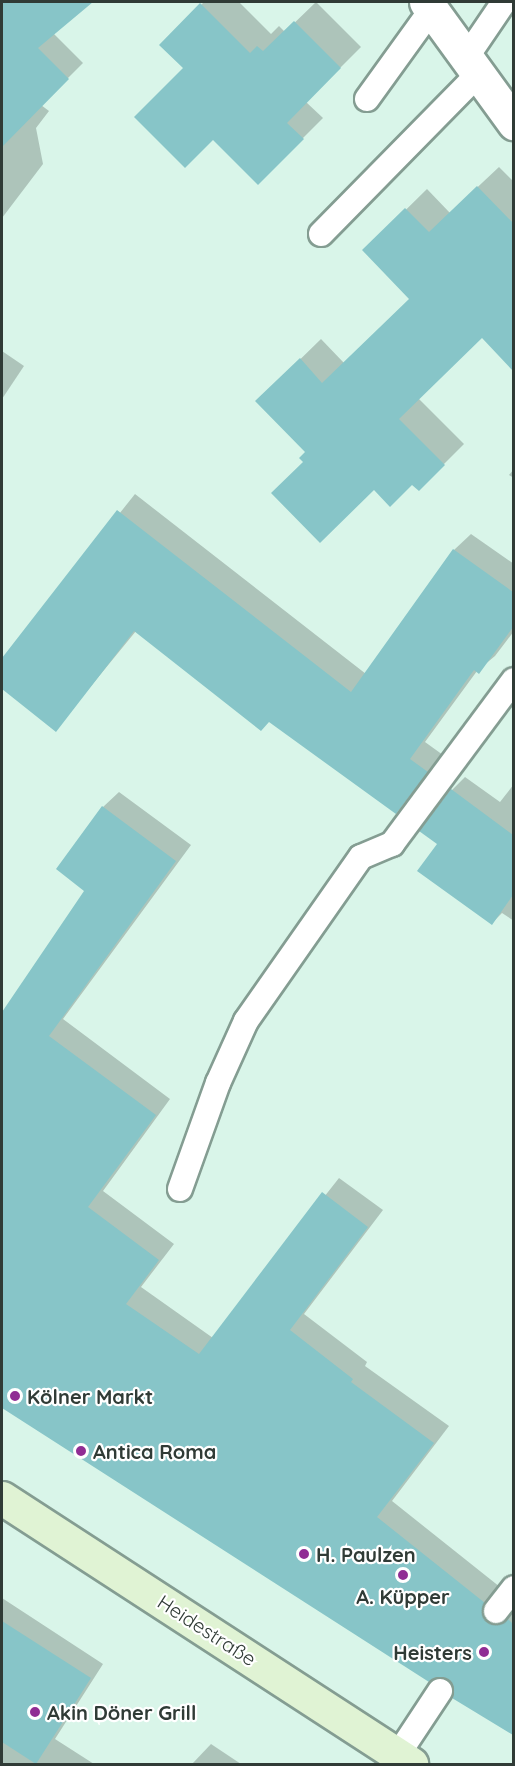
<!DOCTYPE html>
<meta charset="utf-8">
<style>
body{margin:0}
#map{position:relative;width:515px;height:1766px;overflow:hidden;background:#d9f5e9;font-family:Quicksand,sans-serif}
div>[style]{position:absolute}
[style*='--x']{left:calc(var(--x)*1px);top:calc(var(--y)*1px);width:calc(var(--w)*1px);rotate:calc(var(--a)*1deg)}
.shadow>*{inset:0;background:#0003}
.building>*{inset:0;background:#87c5c8}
.roads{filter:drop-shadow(2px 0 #849d92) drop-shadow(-2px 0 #849d92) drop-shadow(0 2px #849d92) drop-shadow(0 -2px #849d92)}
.lane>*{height:24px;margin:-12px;padding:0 12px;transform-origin:12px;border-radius:12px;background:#fff}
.street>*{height:33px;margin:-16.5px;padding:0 16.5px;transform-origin:16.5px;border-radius:16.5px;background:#fff}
.secondary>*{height:33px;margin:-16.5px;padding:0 16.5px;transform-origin:16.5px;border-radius:16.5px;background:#e0f3d4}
.dots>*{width:16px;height:16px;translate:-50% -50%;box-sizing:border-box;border:3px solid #fff;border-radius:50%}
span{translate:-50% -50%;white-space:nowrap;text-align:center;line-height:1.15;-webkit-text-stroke:4.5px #fff;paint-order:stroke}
.poi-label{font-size:20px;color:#303b36;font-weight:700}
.left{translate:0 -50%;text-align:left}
.right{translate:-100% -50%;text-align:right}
.street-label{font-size:20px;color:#303b36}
.frame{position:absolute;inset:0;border:3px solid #303b36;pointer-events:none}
</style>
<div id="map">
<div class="shadow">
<div style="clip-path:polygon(2px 2px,90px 2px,53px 33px,83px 63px,41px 105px,49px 111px,36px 128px,43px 164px,2px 218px)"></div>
<div style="clip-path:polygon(204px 2px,239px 2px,271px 34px,279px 26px,285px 32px,316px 2px,361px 47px,306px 102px,323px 118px,258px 183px,185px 68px,161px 45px)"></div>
<div style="clip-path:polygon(499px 167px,514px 182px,514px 360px,482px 336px,418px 398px,464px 444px,419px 489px,413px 483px,374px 488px,305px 462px,307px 451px,278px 381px,321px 339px,344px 363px,411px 298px,365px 250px,427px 189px,450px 213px)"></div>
<div style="clip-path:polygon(2px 351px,24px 366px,2px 399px)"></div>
<div style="clip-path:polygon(514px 469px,514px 478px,509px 475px)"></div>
<div style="clip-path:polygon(135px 494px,366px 674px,454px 550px,471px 534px,514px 564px,514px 631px,495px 656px,477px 671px,425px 742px,443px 755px,396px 812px,270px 720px,136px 631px,55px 730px,2px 687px,2px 661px)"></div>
<div style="clip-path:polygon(465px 777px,500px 802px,514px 784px,514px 921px,502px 913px,492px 923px,439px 844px,452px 790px)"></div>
<div style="clip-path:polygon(119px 792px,191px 845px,63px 1019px,170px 1099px,103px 1191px,174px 1244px,141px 1287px,213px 1338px,339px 1178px,383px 1210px,304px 1314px,367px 1362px,365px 1366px,449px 1426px,392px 1501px,500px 1587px,498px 1600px,503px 1607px,514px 1608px,514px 1735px,454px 1697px,454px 1685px,448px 1678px,440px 1675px,429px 1681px,2px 1406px,2px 1015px,86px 891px,103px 807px)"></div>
<div style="clip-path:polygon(2px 1598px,103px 1664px,55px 1739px,94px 1764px,2px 1764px)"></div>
<div style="clip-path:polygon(211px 1744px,241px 1764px,192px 1764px)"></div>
</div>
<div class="building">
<div style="clip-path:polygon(2px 2px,93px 2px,38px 48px,69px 79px,2px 147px)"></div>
<div style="clip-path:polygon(200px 3px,250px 53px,257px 46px,263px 51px,294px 21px,341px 68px,287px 123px,304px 139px,258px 185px,213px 140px,185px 168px,134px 117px,183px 68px,159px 45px)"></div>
<div style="clip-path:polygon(477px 186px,513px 223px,513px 371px,482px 338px,399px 419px,445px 465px,419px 491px,412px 485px,390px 507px,374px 490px,320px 543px,271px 493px,303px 462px,299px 458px,305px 452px,255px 401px,300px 358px,322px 383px,409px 299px,362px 250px,405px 208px,429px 232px)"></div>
<div style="clip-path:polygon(117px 510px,351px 692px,453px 549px,513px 592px,513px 627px,479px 674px,474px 670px,410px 759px,428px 772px,396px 814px,269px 722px,261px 731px,134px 631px,56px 732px,2px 689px,2px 658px)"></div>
<div style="clip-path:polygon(451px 789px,513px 835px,513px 895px,492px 925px,417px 871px,437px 844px,419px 831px)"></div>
<div style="clip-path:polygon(102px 806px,176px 861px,49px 1036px,156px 1115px,88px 1207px,159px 1260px,126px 1304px,199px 1354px,322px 1192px,368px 1227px,290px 1330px,353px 1379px,351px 1382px,434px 1443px,377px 1517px,485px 1603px,483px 1616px,488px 1623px,501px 1624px,508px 1619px,513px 1624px,513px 1735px,452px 1698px,453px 1685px,447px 1679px,440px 1677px,429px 1682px,2px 1408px,2px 1012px,84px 891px,56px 869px)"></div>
<div style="clip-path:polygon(2px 1621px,91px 1678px,36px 1764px,2px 1742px)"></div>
</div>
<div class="roads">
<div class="lane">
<div style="--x:468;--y:55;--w:64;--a:-55.8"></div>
<div style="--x:367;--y:99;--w:111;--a:-54.2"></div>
<div style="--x:321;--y:234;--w:227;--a:-45.5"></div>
<div style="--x:180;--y:1189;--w:113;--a:-70.3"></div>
<div style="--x:218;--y:1083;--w:68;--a:-65.7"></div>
<div style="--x:246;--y:1021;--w:200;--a:-55"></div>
<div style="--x:361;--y:857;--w:34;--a:-23"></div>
<div style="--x:392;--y:844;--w:204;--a:-53.4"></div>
<div style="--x:496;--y:1611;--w:29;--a:-52"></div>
<div style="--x:397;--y:1756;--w:78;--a:-56.5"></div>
</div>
<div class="street">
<div style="--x:426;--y:2;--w:150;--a:54"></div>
</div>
<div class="secondary">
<div style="--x:2;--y:1498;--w:488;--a:33"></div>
</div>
</div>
<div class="dots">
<div style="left:15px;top:1396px;background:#902d94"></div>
<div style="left:81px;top:1451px;background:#902d94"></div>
<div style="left:304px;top:1554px;background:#902d94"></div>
<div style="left:403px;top:1575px;background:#902d94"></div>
<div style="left:484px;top:1652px;background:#902d94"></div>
<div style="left:35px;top:1712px;background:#902d94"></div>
</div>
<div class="poi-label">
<span class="left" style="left:27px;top:1396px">Kölner Markt</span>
<span class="left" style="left:93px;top:1451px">Antica Roma</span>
<span class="left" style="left:316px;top:1554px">H. Paulzen</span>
<span style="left:403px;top:1596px">A. Küpper</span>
<span class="right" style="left:472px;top:1652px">Heisters</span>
<span class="left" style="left:47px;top:1712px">Akin Döner Grill</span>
</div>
<div class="street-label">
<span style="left:207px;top:1630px;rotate:33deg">Heidestraße</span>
</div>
<div class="frame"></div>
</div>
